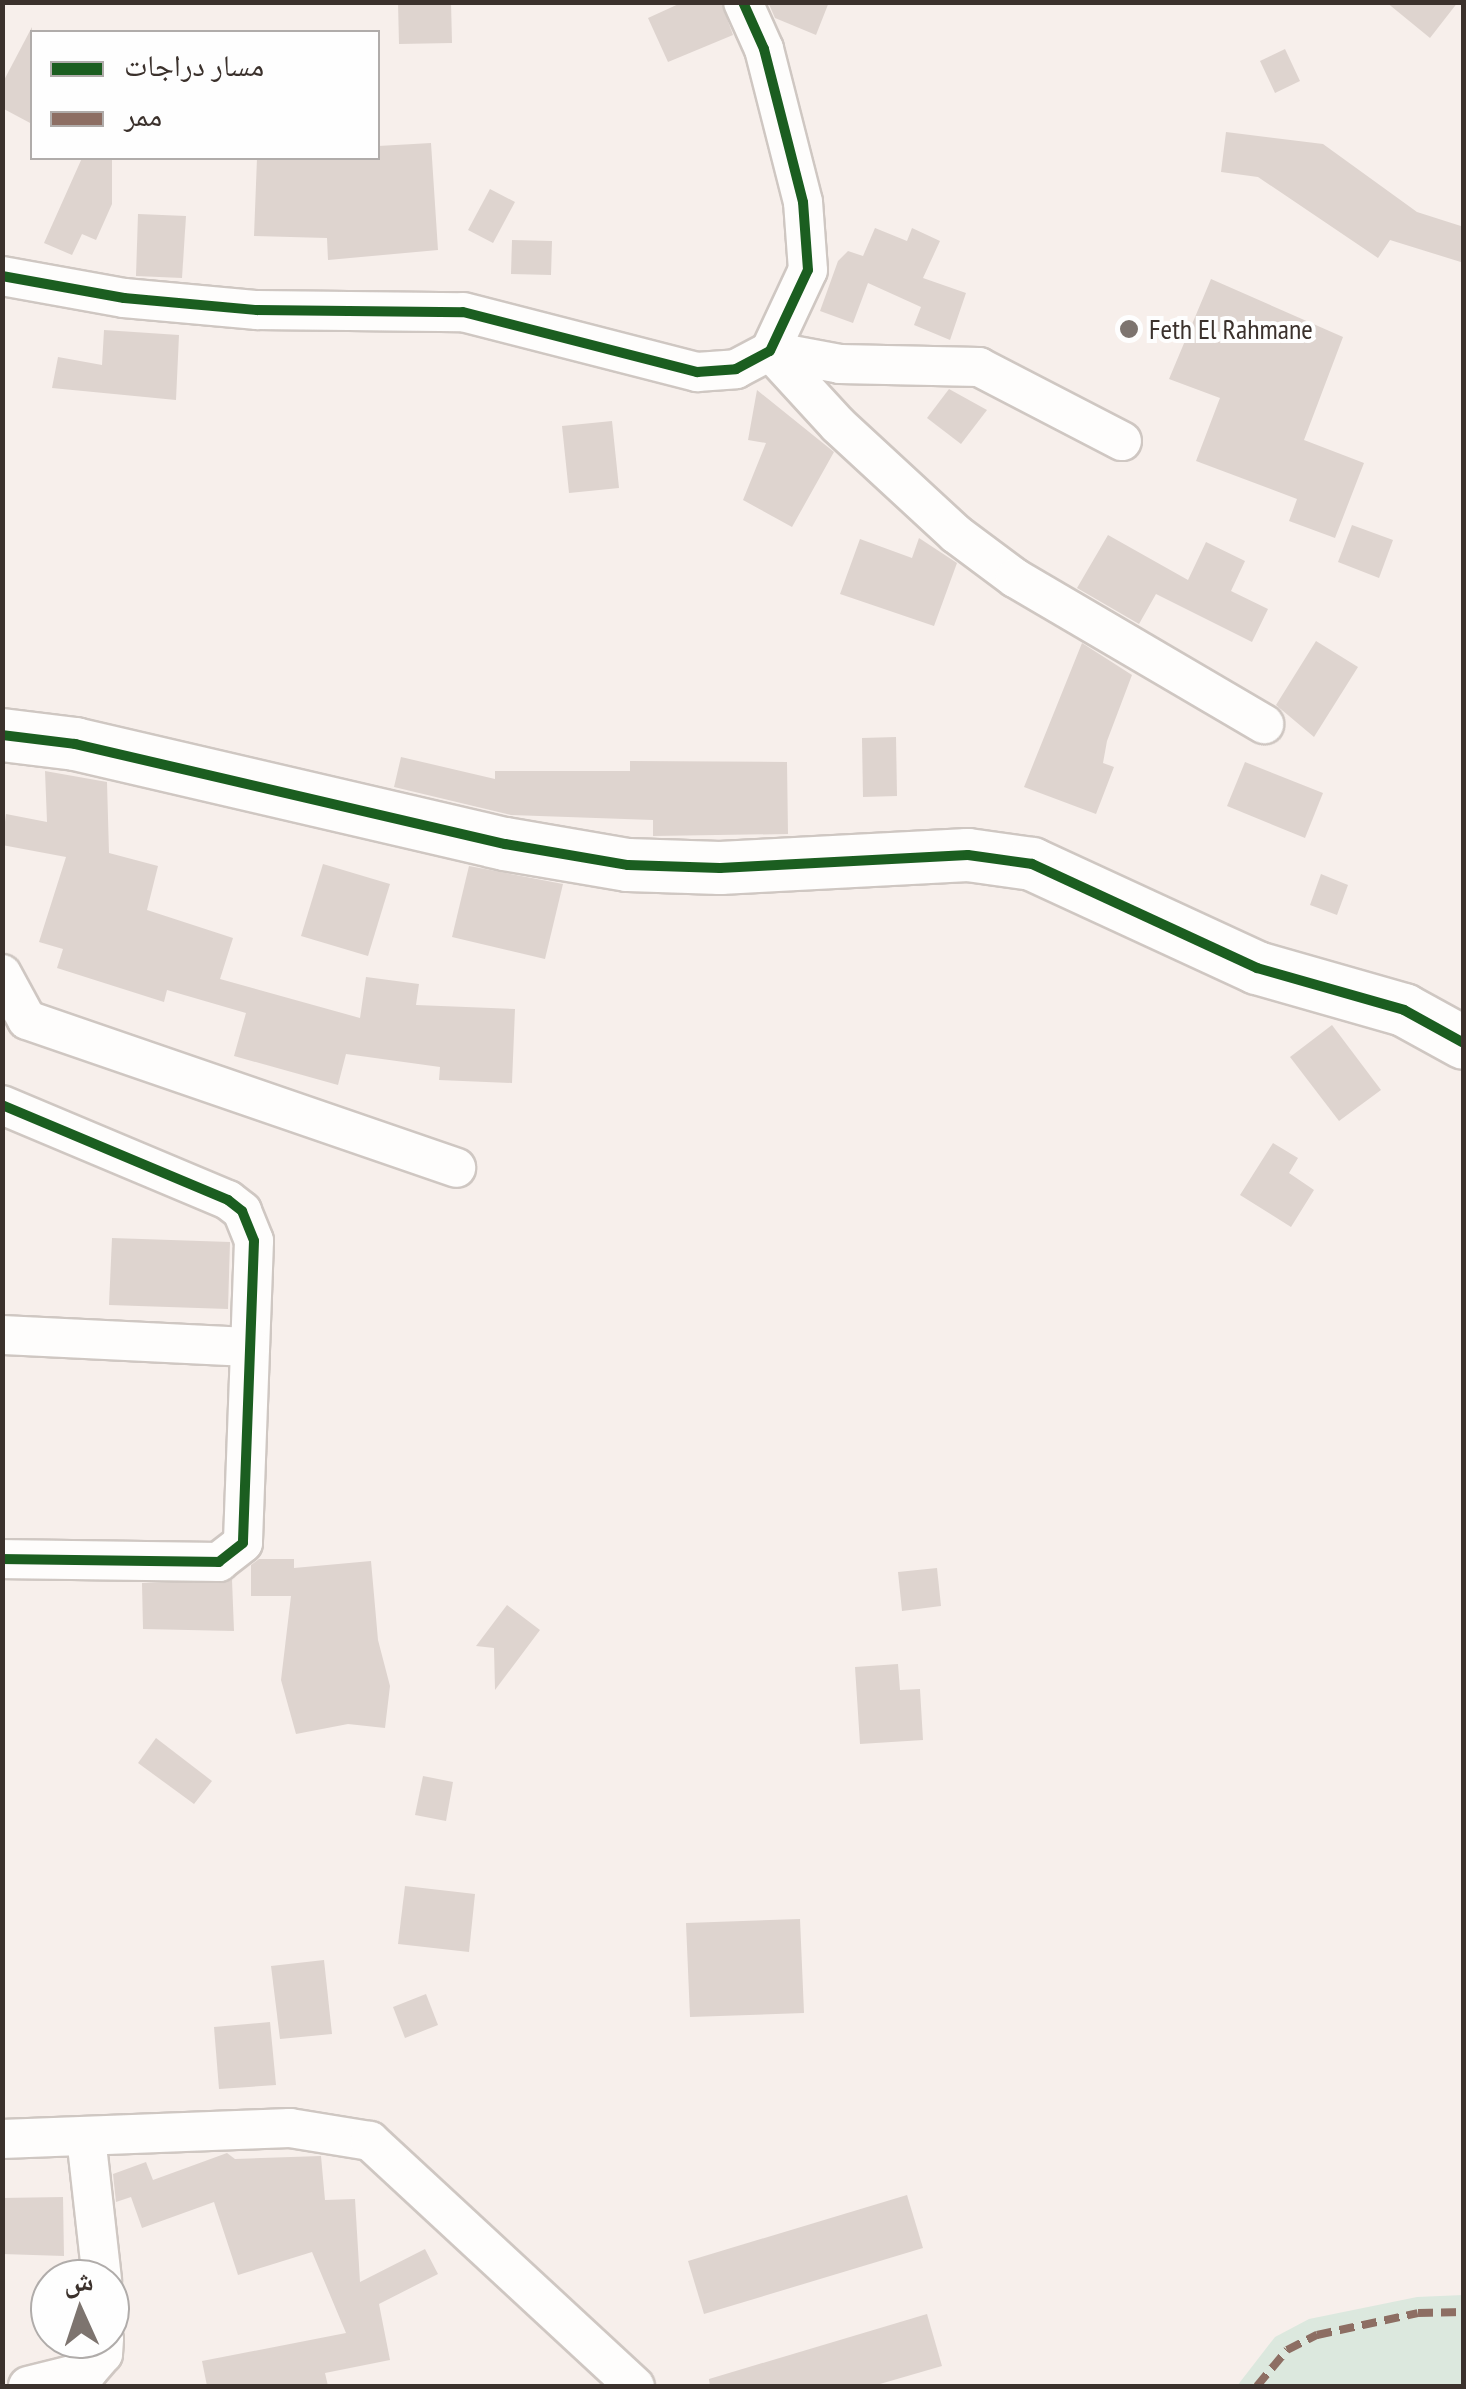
<!DOCTYPE html>
<meta charset="utf-8">
<style>
body{margin:0}
#map{position:relative;width:1466px;height:2389px;overflow:hidden;background:#f7efeb;font-family:"PT Sans Narrow","Noto Naskh Arabic",sans-serif}
div>[style]{position:absolute}
[style*='--x']{left:calc(var(--x)*1px);top:calc(var(--y)*1px);width:calc(var(--w)*1px);rotate:calc(var(--a)*1deg)}
.green>*{inset:0;background:#dce8de}
.building>*{inset:0;background:#ded4cf}
.roads{filter:drop-shadow(2px 0 #cfc7c2) drop-shadow(-2px 0 #cfc7c2) drop-shadow(0 2px #cfc7c2) drop-shadow(0 -2px #cfc7c2)}
.street>*{height:38px;margin:-19px;padding:0 19px;transform-origin:19px;border-radius:19px;background:#fefdfc}
.secondary>*{height:52px;margin:-26px;padding:0 26px;transform-origin:26px;border-radius:26px;background:#fefdfc}
.quiet>*{height:8px;margin-top:-4px;transform-origin:0;background:repeating-linear-gradient(90deg,#8d6e63 0 15px,transparent 0 23px)}
.cycleway>*{height:10px;margin:-5px;padding:0 5px;transform-origin:5px;border-radius:5px;background:#1b5e20}
.dots>*{width:28px;height:28px;translate:-50% -50%;box-sizing:border-box;border:5px solid #fefefe;border-radius:50%}
span{translate:-50% -50%;white-space:nowrap;text-align:center;line-height:1.15;-webkit-text-stroke:8px #fefefe;paint-order:stroke}
.poi-label{font-size:28px;color:#3b312c}
.left{translate:0 -50%;text-align:left}
.frame{position:absolute;inset:0;border:5px solid #3b312c;pointer-events:none}
.legend{position:absolute;left:30px;top:30px;width:350px;height:130px;box-sizing:border-box;background:#fefefe;border:2px solid #b0acaa;margin:0;padding:12px 18px;list-style:none;font-size:30px;color:#3b312c}
.legend li{display:flex;align-items:center;gap:20px;height:50px}
.legend b{width:50px;border:2px solid #b0acaa}
.north{position:absolute;left:30px;top:2259px;width:100px;height:100px;box-sizing:border-box;background:#fefefe;border:2px solid #b0acaa;border-radius:50%;rotate:357deg;font-size:28px;font-weight:700;line-height:40px;text-align:center;color:#3b312c}
.north::after{content:'';display:block;margin:auto;width:35px;height:45px;background:#7d746f;clip-path:polygon(50% 0,100% 100%,50% 72%,0 100%)}
</style>
<div id="map">
<div class="green">
<div style="clip-path:polygon(1463px 2295px,1463px 2386px,1237px 2386px,1275px 2337px,1309px 2319px,1417px 2297px)"></div>
</div>
<div class="building">
<div style="clip-path:polygon(398px 2px,451px 2px,452px 43px,399px 44px)"></div>
<div style="clip-path:polygon(683px 2px,721px 2px,733px 35px,668px 62px,648px 18px)"></div>
<div style="clip-path:polygon(768px 2px,829px 2px,816px 35px,775px 18px)"></div>
<div style="clip-path:polygon(1386px 2px,1458px 2px,1430px 38px)"></div>
<div style="clip-path:polygon(32px 27px,32px 124px,2px 108px,2px 84px)"></div>
<div style="clip-path:polygon(1285px 49px,1300px 81px,1275px 93px,1260px 61px)"></div>
<div style="clip-path:polygon(1226px 132px,1323px 144px,1417px 212px,1464px 227px,1464px 263px,1390px 240px,1378px 258px,1258px 177px,1221px 172px)"></div>
<div style="clip-path:polygon(431px 143px,438px 250px,328px 260px,327px 238px,254px 236px,257px 158px,378px 158px,378px 146px)"></div>
<div style="clip-path:polygon(82px 158px,112px 158px,112px 204px,96px 240px,82px 234px,72px 255px,44px 243px)"></div>
<div style="clip-path:polygon(490px 189px,515px 202px,493px 243px,468px 230px)"></div>
<div style="clip-path:polygon(138px 214px,186px 216px,182px 278px,136px 276px)"></div>
<div style="clip-path:polygon(875px 228px,907px 241px,912px 228px,940px 241px,923px 278px,966px 293px,950px 340px,914px 325px,921px 307px,868px 283px,853px 323px,820px 311px,838px 261px,848px 251px,863px 256px)"></div>
<div style="clip-path:polygon(512px 240px,552px 241px,551px 275px,511px 274px)"></div>
<div style="clip-path:polygon(1211px 279px,1343px 337px,1304px 440px,1364px 463px,1335px 538px,1289px 521px,1297px 499px,1196px 461px,1220px 398px,1169px 379px)"></div>
<div style="clip-path:polygon(104px 330px,179px 335px,176px 400px,52px 388px,58px 357px,102px 365px)"></div>
<div style="clip-path:polygon(949px 389px,987px 410px,961px 444px,927px 418px)"></div>
<div style="clip-path:polygon(757px 390px,834px 452px,792px 527px,743px 500px,766px 443px,748px 440px)"></div>
<div style="clip-path:polygon(612px 421px,619px 488px,569px 493px,562px 426px)"></div>
<div style="clip-path:polygon(1352px 525px,1393px 540px,1379px 578px,1338px 562px)"></div>
<div style="clip-path:polygon(1108px 535px,1188px 580px,1206px 542px,1245px 561px,1231px 591px,1268px 609px,1252px 642px,1156px 594px,1139px 624px,1077px 588px)"></div>
<div style="clip-path:polygon(919px 538px,957px 563px,934px 626px,840px 594px,860px 539px,912px 558px)"></div>
<div style="clip-path:polygon(1316px 641px,1358px 667px,1314px 737px,1276px 705px)"></div>
<div style="clip-path:polygon(1082px 643px,1132px 675px,1107px 741px,1103px 763px,1114px 767px,1096px 814px,1024px 787px)"></div>
<div style="clip-path:polygon(896px 737px,897px 796px,863px 797px,862px 738px)"></div>
<div style="clip-path:polygon(401px 757px,495px 779px,495px 771px,630px 771px,630px 761px,787px 762px,788px 834px,653px 836px,653px 820px,511px 815px,394px 787px)"></div>
<div style="clip-path:polygon(1245px 762px,1323px 793px,1305px 838px,1227px 806px)"></div>
<div style="clip-path:polygon(45px 771px,107px 782px,109px 853px,158px 866px,147px 910px,233px 938px,220px 979px,360px 1018px,366px 977px,419px 984px,416px 1005px,515px 1009px,512px 1083px,439px 1080px,440px 1067px,346px 1054px,338px 1085px,234px 1056px,246px 1013px,167px 990px,164px 1002px,57px 968px,63px 949px,39px 942px,66px 857px,2px 845px,6px 814px,47px 822px)"></div>
<div style="clip-path:polygon(323px 864px,390px 884px,368px 956px,301px 936px)"></div>
<div style="clip-path:polygon(469px 866px,563px 884px,545px 959px,452px 937px)"></div>
<div style="clip-path:polygon(1321px 874px,1348px 885px,1337px 915px,1310px 905px)"></div>
<div style="clip-path:polygon(1332px 1025px,1381px 1090px,1339px 1121px,1290px 1057px)"></div>
<div style="clip-path:polygon(1273px 1143px,1298px 1158px,1289px 1173px,1314px 1190px,1291px 1227px,1240px 1195px)"></div>
<div style="clip-path:polygon(112px 1238px,230px 1242px,228px 1309px,109px 1305px)"></div>
<div style="clip-path:polygon(259px 1559px,294px 1559px,294px 1568px,371px 1561px,378px 1640px,390px 1686px,385px 1728px,348px 1724px,296px 1734px,281px 1680px,291px 1596px,251px 1596px,251px 1565px)"></div>
<div style="clip-path:polygon(937px 1568px,941px 1606px,902px 1611px,898px 1572px)"></div>
<div style="clip-path:polygon(232px 1580px,234px 1631px,143px 1629px,142px 1583px)"></div>
<div style="clip-path:polygon(507px 1605px,540px 1630px,495px 1690px,494px 1648px,476px 1646px)"></div>
<div style="clip-path:polygon(898px 1664px,900px 1690px,920px 1689px,923px 1740px,860px 1744px,855px 1667px)"></div>
<div style="clip-path:polygon(156px 1738px,212px 1781px,194px 1804px,138px 1763px)"></div>
<div style="clip-path:polygon(423px 1776px,453px 1782px,446px 1821px,415px 1815px)"></div>
<div style="clip-path:polygon(405px 1886px,475px 1894px,469px 1952px,398px 1944px)"></div>
<div style="clip-path:polygon(800px 1919px,804px 2013px,690px 2017px,686px 1923px)"></div>
<div style="clip-path:polygon(324px 1960px,332px 2034px,280px 2039px,271px 1966px)"></div>
<div style="clip-path:polygon(426px 1994px,438px 2025px,405px 2038px,393px 2007px)"></div>
<div style="clip-path:polygon(270px 2022px,276px 2085px,219px 2089px,214px 2027px)"></div>
<div style="clip-path:polygon(227px 2153px,235px 2159px,321px 2156px,325px 2200px,355px 2199px,360px 2282px,425px 2249px,438px 2274px,379px 2304px,390px 2360px,325px 2373px,328px 2386px,207px 2386px,202px 2361px,346px 2333px,312px 2252px,238px 2275px,214px 2202px,142px 2228px,131px 2197px,116px 2202px,113px 2174px,146px 2162px,153px 2180px)"></div>
<div style="clip-path:polygon(907px 2195px,923px 2248px,704px 2314px,688px 2261px)"></div>
<div style="clip-path:polygon(63px 2197px,64px 2256px,2px 2254px,2px 2198px)"></div>
<div style="clip-path:polygon(927px 2314px,942px 2366px,873px 2386px,710px 2386px,709px 2379px)"></div>
</div>
<div class="roads">
<div class="street">
<div style="--x:2;--y:276;--w:124;--a:10.2"></div>
<div style="--x:124;--y:298;--w:134;--a:5.2"></div>
<div style="--x:257;--y:310;--w:206;--a:0.6"></div>
<div style="--x:463;--y:312;--w:242;--a:14.4"></div>
<div style="--x:697;--y:372;--w:39;--a:-4"></div>
<div style="--x:736;--y:369;--w:38;--a:-28"></div>
<div style="--x:770;--y:351;--w:89;--a:-64.9"></div>
<div style="--x:808;--y:270;--w:68;--a:-94.2"></div>
<div style="--x:803;--y:202;--w:158;--a:-104.3"></div>
<div style="--x:764;--y:49;--w:51;--a:-114.1"></div>
<div style="--x:770;--y:351;--w:100;--a:47.4"></div>
<div style="--x:838;--y:425;--w:161;--a:42.7"></div>
<div style="--x:956;--y:534;--w:74;--a:36.7"></div>
<div style="--x:1015;--y:578;--w:289;--a:30.4"></div>
<div style="--x:770;--y:351;--w:71;--a:10.5"></div>
<div style="--x:840;--y:364;--w:139;--a:1.2"></div>
<div style="--x:979;--y:367;--w:161;--a:27.4"></div>
<div style="--x:2;--y:974;--w:52;--a:61.5"></div>
<div style="--x:27;--y:1020;--w:454;--a:19"></div>
<div style="--x:2;--y:1105;--w:245;--a:22.8"></div>
<div style="--x:228;--y:1200;--w:18;--a:38"></div>
<div style="--x:242;--y:1211;--w:32;--a:68"></div>
<div style="--x:254;--y:1241;--w:302;--a:92.1"></div>
<div style="--x:243;--y:1543;--w:31;--a:142"></div>
<div style="--x:219;--y:1562;--w:217;--a:-179.2"></div>
<div style="--x:2;--y:1335;--w:248;--a:2.8"></div>
<div style="--x:86;--y:2137;--w:143;--a:83.6"></div>
<div style="--x:2;--y:2139;--w:288;--a:-2.2"></div>
<div style="--x:290;--y:2128;--w:81;--a:9.2"></div>
<div style="--x:370;--y:2141;--w:361;--a:42.8"></div>
<div style="--x:28;--y:2386;--w:62;--a:-14"></div>
<div style="--x:88;--y:2371;--w:23;--a:-49"></div>
<div style="--x:103;--y:2354;--w:15;--a:-86"></div>
</div>
<div class="secondary">
<div style="--x:2;--y:735;--w:74;--a:7"></div>
<div style="--x:75;--y:744;--w:441;--a:13.1"></div>
<div style="--x:505;--y:844;--w:125;--a:9.7"></div>
<div style="--x:628;--y:865;--w:92;--a:1.9"></div>
<div style="--x:720;--y:868;--w:248;--a:-3"></div>
<div style="--x:968;--y:855;--w:65;--a:8"></div>
<div style="--x:1032;--y:864;--w:248;--a:24.8"></div>
<div style="--x:1257;--y:968;--w:153;--a:15.9"></div>
<div style="--x:1404;--y:1010;--w:68;--a:28.8"></div>
</div>
</div>
<div class="quiet">
<div style="--x:1257;--y:2386;--w:47;--a:-50.2"></div>
<div style="--x:1287;--y:2350;--w:34;--a:-27"></div>
<div style="--x:1317;--y:2335;--w:103;--a:-12.3"></div>
<div style="--x:1418;--y:2313;--w:46;--a:-1.2"></div>
</div>
<div class="cycleway">
<div style="--x:2;--y:276;--w:124;--a:10.2"></div>
<div style="--x:124;--y:298;--w:134;--a:5.2"></div>
<div style="--x:257;--y:310;--w:206;--a:0.6"></div>
<div style="--x:463;--y:312;--w:242;--a:14.4"></div>
<div style="--x:697;--y:372;--w:39;--a:-4"></div>
<div style="--x:736;--y:369;--w:38;--a:-28"></div>
<div style="--x:770;--y:351;--w:89;--a:-64.9"></div>
<div style="--x:808;--y:270;--w:68;--a:-94.2"></div>
<div style="--x:803;--y:202;--w:158;--a:-104.3"></div>
<div style="--x:764;--y:49;--w:51;--a:-114.1"></div>
<div style="--x:2;--y:735;--w:74;--a:7"></div>
<div style="--x:75;--y:744;--w:441;--a:13.1"></div>
<div style="--x:505;--y:844;--w:125;--a:9.7"></div>
<div style="--x:628;--y:865;--w:92;--a:1.9"></div>
<div style="--x:720;--y:868;--w:248;--a:-3"></div>
<div style="--x:968;--y:855;--w:65;--a:8"></div>
<div style="--x:1032;--y:864;--w:248;--a:24.8"></div>
<div style="--x:1257;--y:968;--w:153;--a:15.9"></div>
<div style="--x:1404;--y:1010;--w:68;--a:28.8"></div>
<div style="--x:2;--y:1105;--w:245;--a:22.8"></div>
<div style="--x:228;--y:1200;--w:18;--a:38"></div>
<div style="--x:242;--y:1211;--w:32;--a:68"></div>
<div style="--x:254;--y:1241;--w:302;--a:92.1"></div>
<div style="--x:243;--y:1543;--w:31;--a:142"></div>
<div style="--x:219;--y:1562;--w:217;--a:-179.2"></div>
</div>
<div class="dots">
<div style="left:1129px;top:329px;background:#7d746f"></div>
</div>
<div class="poi-label">
<span class="left" style="left:1149px;top:329px">Feth El Rahmane</span>
</div>
<div class="frame"></div>
<ul class="legend">
<li><b style="height:12px;background:#1b5e20"></b>مسار دراجات</li>
<li><b style="height:12px;background:#8d6e63"></b>ممر</li>
</ul>
<div class="north">ش</div>
</div>
